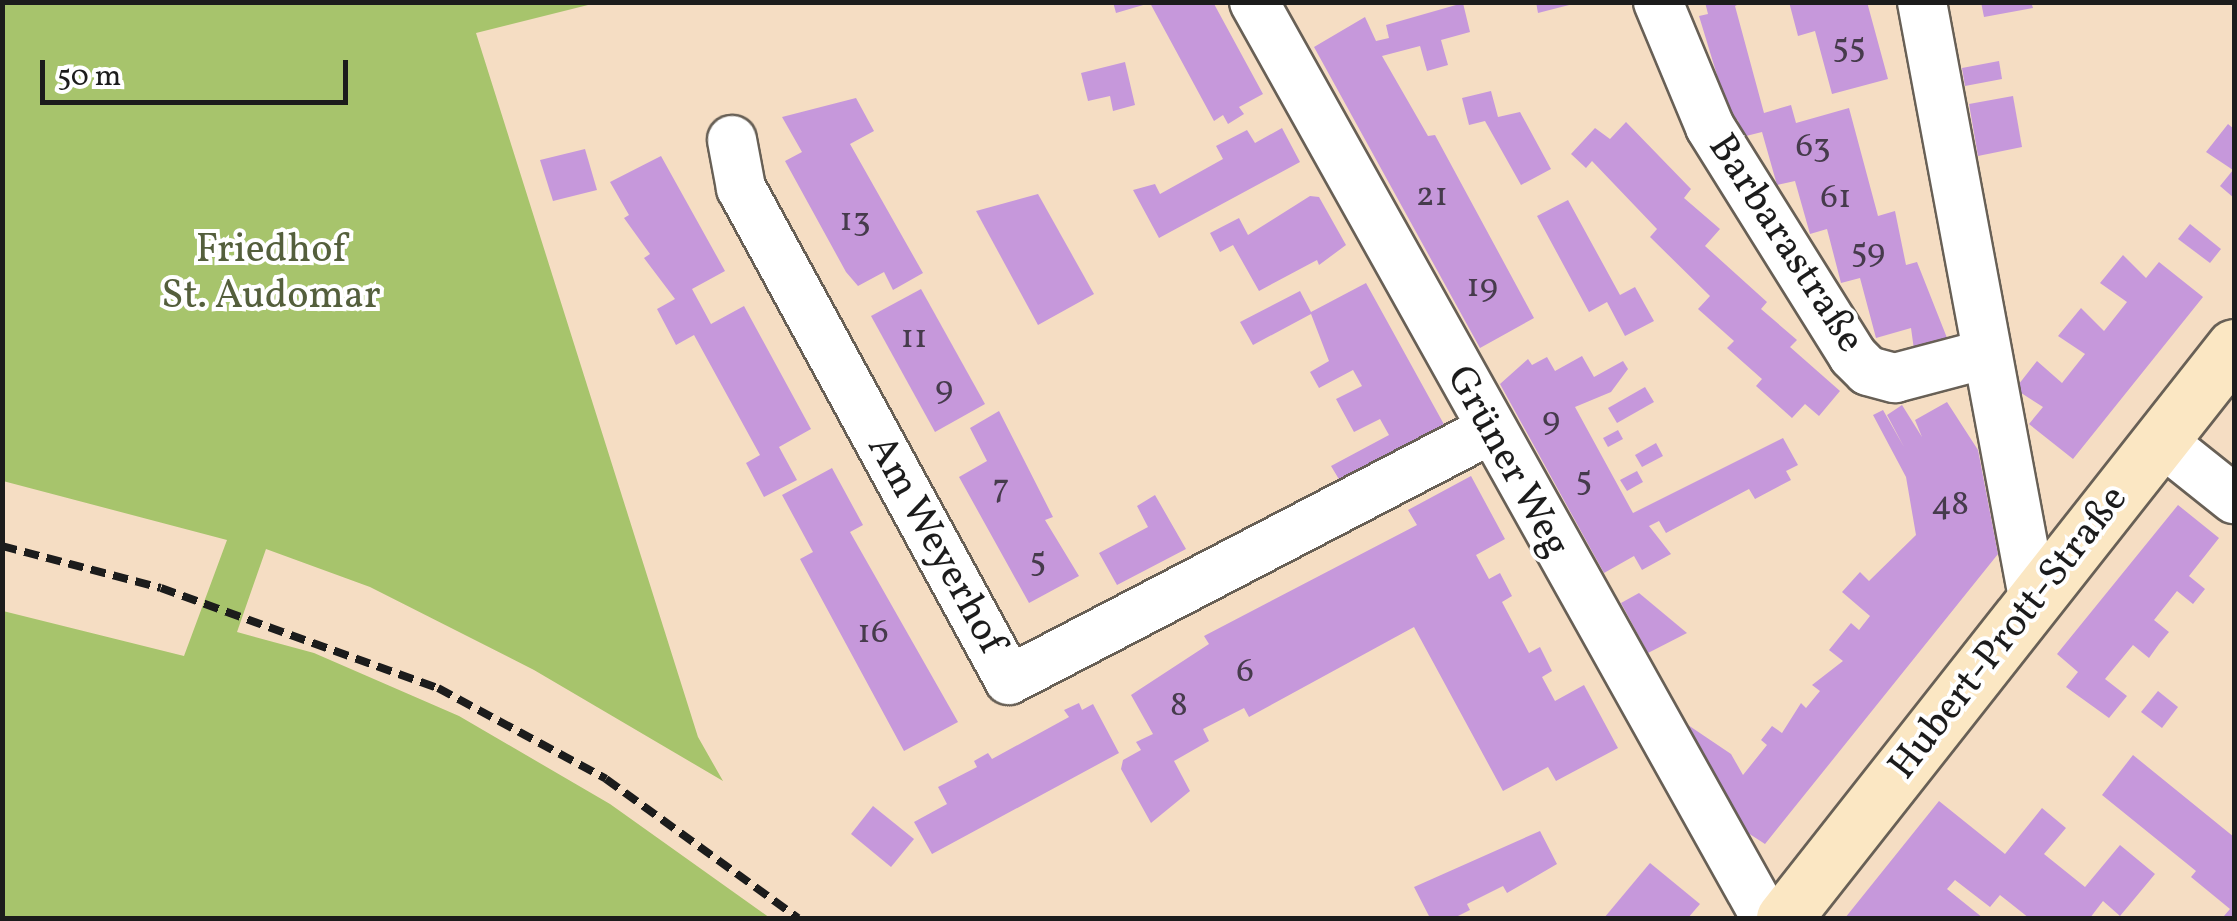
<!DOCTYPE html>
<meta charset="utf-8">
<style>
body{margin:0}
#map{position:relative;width:2237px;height:921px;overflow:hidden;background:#f5ddc3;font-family:Vollkorn,serif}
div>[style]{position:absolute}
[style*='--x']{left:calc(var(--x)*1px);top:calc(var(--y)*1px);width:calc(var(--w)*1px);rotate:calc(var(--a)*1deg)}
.green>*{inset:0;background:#a7c46c}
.building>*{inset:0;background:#c698db}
.roads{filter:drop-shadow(2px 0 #686056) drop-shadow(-2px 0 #686056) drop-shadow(0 2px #686056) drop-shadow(0 -2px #686056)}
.street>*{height:48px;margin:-24px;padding:0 24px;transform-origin:24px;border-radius:24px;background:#fff}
.secondary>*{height:55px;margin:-27.5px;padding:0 27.5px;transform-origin:27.5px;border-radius:27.5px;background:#fbe7c3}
.rail>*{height:8px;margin-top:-4px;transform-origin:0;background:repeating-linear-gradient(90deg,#1c1c1c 0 15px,transparent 0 23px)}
span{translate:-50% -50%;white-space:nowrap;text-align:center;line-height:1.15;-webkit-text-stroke:8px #fff;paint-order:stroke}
.number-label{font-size:35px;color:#463b4c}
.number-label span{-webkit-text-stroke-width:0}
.street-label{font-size:40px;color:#1c1c1c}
.park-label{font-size:40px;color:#545f3c}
.frame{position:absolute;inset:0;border:5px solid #1c1c1c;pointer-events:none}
.scale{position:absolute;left:40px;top:60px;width:308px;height:45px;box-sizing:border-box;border:5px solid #1c1c1c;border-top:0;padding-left:12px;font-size:30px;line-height:35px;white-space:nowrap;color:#1c1c1c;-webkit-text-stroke:8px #fff;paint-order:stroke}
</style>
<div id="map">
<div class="green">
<div style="clip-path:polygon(3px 2px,596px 3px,476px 33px,698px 737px,723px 781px,534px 670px,370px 587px,266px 549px,237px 632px,314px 653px,459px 716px,610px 804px,770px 918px,3px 918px,3px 611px,184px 656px,227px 540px,3px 481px)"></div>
</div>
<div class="building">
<div style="clip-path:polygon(1113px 2px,1213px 2px,1263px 94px,1239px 107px,1244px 114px,1228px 124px,1223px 115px,1214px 121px,1150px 3px,1116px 13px)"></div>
<div style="clip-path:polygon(1536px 2px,1573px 2px,1573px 4px,1538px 13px)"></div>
<div style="clip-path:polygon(1705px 2px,1743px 2px,1735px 6px,1764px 113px,1791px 105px,1796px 123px,1849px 108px,1878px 216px,1895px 211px,1906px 265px,1917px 262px,1951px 348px,1915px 357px,1911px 328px,1876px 338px,1860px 278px,1841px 283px,1827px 229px,1810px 234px,1795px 181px,1777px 185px,1762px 132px,1742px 137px,1738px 120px,1731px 121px,1699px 16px,1708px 14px)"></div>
<div style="clip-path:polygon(1789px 2px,1867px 2px,1888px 79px,1832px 94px,1815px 31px,1798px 36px)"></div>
<div style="clip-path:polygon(1981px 2px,2031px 2px,2033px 8px,1984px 17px)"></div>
<div style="clip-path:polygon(1463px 3px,1470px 32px,1441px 40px,1448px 65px,1427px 71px,1420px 46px,1382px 56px,1428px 136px,1435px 135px,1534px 318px,1480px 348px,1314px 47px,1365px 17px,1376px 41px,1389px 38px,1386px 25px)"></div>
<div style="clip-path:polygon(1999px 61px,2002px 79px,1965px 86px,1962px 68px)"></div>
<div style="clip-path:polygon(1125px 62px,1135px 105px,1113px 111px,1110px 96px,1088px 101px,1081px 73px)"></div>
<div style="clip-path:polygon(1491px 91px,1498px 117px,1520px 112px,1551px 169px,1521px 185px,1485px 121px,1469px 125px,1462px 98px)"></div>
<div style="clip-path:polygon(2013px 96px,2022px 147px,1978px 156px,1969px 104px)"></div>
<div style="clip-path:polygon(856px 98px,874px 131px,850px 144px,923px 273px,893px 290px,884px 272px,858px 286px,846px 272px,785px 161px,802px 152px,782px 117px)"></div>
<div style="clip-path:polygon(1626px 122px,1691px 189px,1684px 198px,1720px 229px,1705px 246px,1767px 302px,1761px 309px,1797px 340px,1790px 347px,1840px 391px,1819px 416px,1805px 404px,1792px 418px,1756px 386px,1762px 379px,1727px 348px,1734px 341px,1698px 309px,1710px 296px,1650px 237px,1657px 229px,1592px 161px,1586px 168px,1571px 154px,1595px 128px,1610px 139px)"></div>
<div style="clip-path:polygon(2228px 124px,2234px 129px,2234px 198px,2220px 186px,2233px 170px,2206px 152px)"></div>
<div style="clip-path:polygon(1282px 128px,1300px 162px,1159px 238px,1133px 190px,1155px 184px,1160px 194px,1223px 159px,1216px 146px,1247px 130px,1255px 143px)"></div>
<div style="clip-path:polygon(585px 149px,597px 190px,553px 201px,540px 160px)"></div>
<div style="clip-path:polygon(661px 156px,725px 271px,692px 289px,711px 324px,744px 306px,811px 429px,779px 447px,797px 480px,764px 497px,746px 463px,760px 455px,694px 335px,676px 345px,657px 309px,675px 299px,644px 258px,650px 254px,624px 218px,629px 215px,610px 182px)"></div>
<div style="clip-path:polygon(1038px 194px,1094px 294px,1038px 325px,976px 211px)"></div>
<div style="clip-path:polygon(1310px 196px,1319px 197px,1346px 245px,1319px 265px,1317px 260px,1259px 291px,1233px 245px,1220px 252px,1210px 233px,1239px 218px,1248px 235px)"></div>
<div style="clip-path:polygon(1568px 200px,1620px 295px,1635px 287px,1654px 321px,1625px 336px,1607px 302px,1589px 312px,1537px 216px)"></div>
<div style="clip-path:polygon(2190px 224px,2221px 249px,2210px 263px,2178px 239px)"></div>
<div style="clip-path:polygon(2123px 255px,2146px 278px,2159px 262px,2203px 297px,2073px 459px,2029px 424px,2043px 407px,2015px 389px,2037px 361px,2062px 383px,2085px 354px,2058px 336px,2081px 308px,2104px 331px,2127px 302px,2100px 283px)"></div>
<div style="clip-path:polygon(1366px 283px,1446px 428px,1340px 481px,1331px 466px,1389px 435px,1380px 419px,1354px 432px,1336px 399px,1362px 386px,1353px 370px,1319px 388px,1310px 372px,1329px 361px,1311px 314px,1253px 345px,1240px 322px,1300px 291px,1311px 312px)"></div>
<div style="clip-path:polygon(921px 289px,985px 404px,935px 432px,871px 316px)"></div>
<div style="clip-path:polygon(1582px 356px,1594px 377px,1623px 361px,1628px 369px,1611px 392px,1575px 407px,1633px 513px,1783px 438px,1798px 465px,1786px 471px,1791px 480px,1755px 499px,1749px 489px,1666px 533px,1659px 521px,1649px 526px,1671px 554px,1642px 570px,1634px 556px,1604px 573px,1500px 384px,1528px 359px,1532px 365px,1547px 357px,1555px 371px)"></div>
<div style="clip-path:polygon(1645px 387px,1654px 402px,1617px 423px,1608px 408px)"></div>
<div style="clip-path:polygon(1947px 402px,1978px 450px,1998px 554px,1765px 844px,1748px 833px,1688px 725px,1731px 754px,1743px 775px,1767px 745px,1761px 740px,1772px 726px,1782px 733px,1801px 703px,1806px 708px,1820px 691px,1812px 685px,1843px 661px,1829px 650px,1851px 623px,1859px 630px,1870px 616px,1842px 592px,1860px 572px,1869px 581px,1916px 535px,1906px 477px,1873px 415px,1883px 410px,1904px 447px,1887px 415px,1902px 405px,1922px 437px,1915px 420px)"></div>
<div style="clip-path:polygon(999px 411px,1053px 517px,1045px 520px,1079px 576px,1029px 603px,959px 477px,987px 461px,970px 428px)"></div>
<div style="clip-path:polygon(1618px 430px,1623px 439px,1608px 447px,1603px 438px)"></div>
<div style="clip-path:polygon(1656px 443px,1663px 456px,1642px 467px,1635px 455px)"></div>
<div style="clip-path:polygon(832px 468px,863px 525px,850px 532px,958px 722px,904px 751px,800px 559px,813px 552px,782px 495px)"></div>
<div style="clip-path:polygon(1637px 471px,1643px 482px,1627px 491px,1620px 480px)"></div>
<div style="clip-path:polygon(1471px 476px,1505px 539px,1476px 555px,1489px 579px,1500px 573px,1512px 596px,1502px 602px,1529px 653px,1540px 647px,1552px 671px,1542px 677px,1555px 701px,1584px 685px,1618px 748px,1556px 781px,1548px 767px,1503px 791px,1414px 627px,1249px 717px,1244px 708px,1203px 729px,1209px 741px,1174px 761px,1190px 791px,1151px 823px,1121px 769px,1123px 760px,1141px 750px,1136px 742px,1153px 734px,1131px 695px,1209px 644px,1204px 636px,1417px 525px,1408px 510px)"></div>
<div style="clip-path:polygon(1155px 495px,1186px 549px,1117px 585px,1099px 553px,1148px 527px,1137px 506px)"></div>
<div style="clip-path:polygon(2178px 505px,2219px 538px,2189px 576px,2205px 589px,2193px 604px,2177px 591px,2154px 620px,2169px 632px,2159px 644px,2149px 658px,2133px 645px,2105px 679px,2127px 696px,2109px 718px,2066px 687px,2078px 672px,2057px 654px)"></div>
<div style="clip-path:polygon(1639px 593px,1687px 633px,1648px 653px,1621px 603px)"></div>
<div style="clip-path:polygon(2158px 691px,2178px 707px,2162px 728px,2141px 712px)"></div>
<div style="clip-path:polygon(1079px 703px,1082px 710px,1093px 704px,1119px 753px,932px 854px,914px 822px,947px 804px,938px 787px,977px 767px,974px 761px,988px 753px,992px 759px,1069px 717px,1064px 710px)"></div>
<div style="clip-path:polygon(2133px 755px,2234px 837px,2234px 918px,2224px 916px,2230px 909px,2191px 877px,2196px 871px,2102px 795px)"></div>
<div style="clip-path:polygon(1939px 801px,2005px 854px,2042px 808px,2066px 828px,2044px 854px,2085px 887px,2120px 845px,2155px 874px,2120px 916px,2103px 901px,2090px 918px,2029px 918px,2000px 895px,1990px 907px,1955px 880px,1947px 889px,1983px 918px,1845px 918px)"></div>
<div style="clip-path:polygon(873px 806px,914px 839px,891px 867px,851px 834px)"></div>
<div style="clip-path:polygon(1540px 831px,1557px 864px,1507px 893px,1503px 886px,1467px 904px,1470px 910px,1454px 918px,1430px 918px,1414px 887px)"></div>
<div style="clip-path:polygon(1650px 863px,1700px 904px,1688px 918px,1604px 918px)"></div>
</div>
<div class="roads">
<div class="street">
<div style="--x:1254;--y:2;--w:1049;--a:60.8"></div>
<div style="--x:1658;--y:2;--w:135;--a:67.4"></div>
<div style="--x:1710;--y:127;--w:270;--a:58"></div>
<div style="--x:1853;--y:356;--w:21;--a:45"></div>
<div style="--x:1868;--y:371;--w:28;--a:15"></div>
<div style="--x:1895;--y:378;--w:94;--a:-14.8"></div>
<div style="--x:1922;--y:2;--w:611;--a:79.44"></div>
<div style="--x:732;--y:140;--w:49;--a:79.4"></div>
<div style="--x:741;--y:188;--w:560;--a:61.42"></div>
<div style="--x:1009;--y:680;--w:540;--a:-27.47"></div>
<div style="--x:2160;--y:440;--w:95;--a:38.6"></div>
</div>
<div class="secondary">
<div style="--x:1784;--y:918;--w:727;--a:-51.76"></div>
</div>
</div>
<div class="rail">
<div style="--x:2;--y:546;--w:164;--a:14.8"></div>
<div style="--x:161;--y:588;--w:294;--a:19.9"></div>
<div style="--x:438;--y:688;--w:191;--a:28.4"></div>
<div style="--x:606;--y:779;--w:237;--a:35.9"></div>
</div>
<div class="number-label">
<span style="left:1849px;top:47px">55</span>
<span style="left:1813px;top:147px">63</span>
<span style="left:1432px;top:196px">21</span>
<span style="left:1836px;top:198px">61</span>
<span style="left:855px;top:221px">13</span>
<span style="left:1868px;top:252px">59</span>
<span style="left:1482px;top:287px">19</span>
<span style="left:914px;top:338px">11</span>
<span style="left:944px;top:389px">9</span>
<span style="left:1551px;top:420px">9</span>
<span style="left:1584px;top:480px">5</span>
<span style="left:1001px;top:488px">7</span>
<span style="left:1950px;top:505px">48</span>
<span style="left:1038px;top:561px">5</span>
<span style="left:873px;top:633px">16</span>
<span style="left:1245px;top:672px">6</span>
<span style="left:1179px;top:706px">8</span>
</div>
<div class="street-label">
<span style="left:1785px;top:244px;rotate:57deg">Barbarastraße</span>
<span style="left:1507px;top:462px;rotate:61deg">Grüner Weg</span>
<span style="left:935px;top:545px;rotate:61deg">Am Weyerhof</span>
<span style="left:2009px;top:633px;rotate:-52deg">Hubert-Prott-Straße</span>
</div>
<div class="park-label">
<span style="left:271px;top:274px">Friedhof<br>St. Audomar</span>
</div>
<div class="frame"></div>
<div class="scale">50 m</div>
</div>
